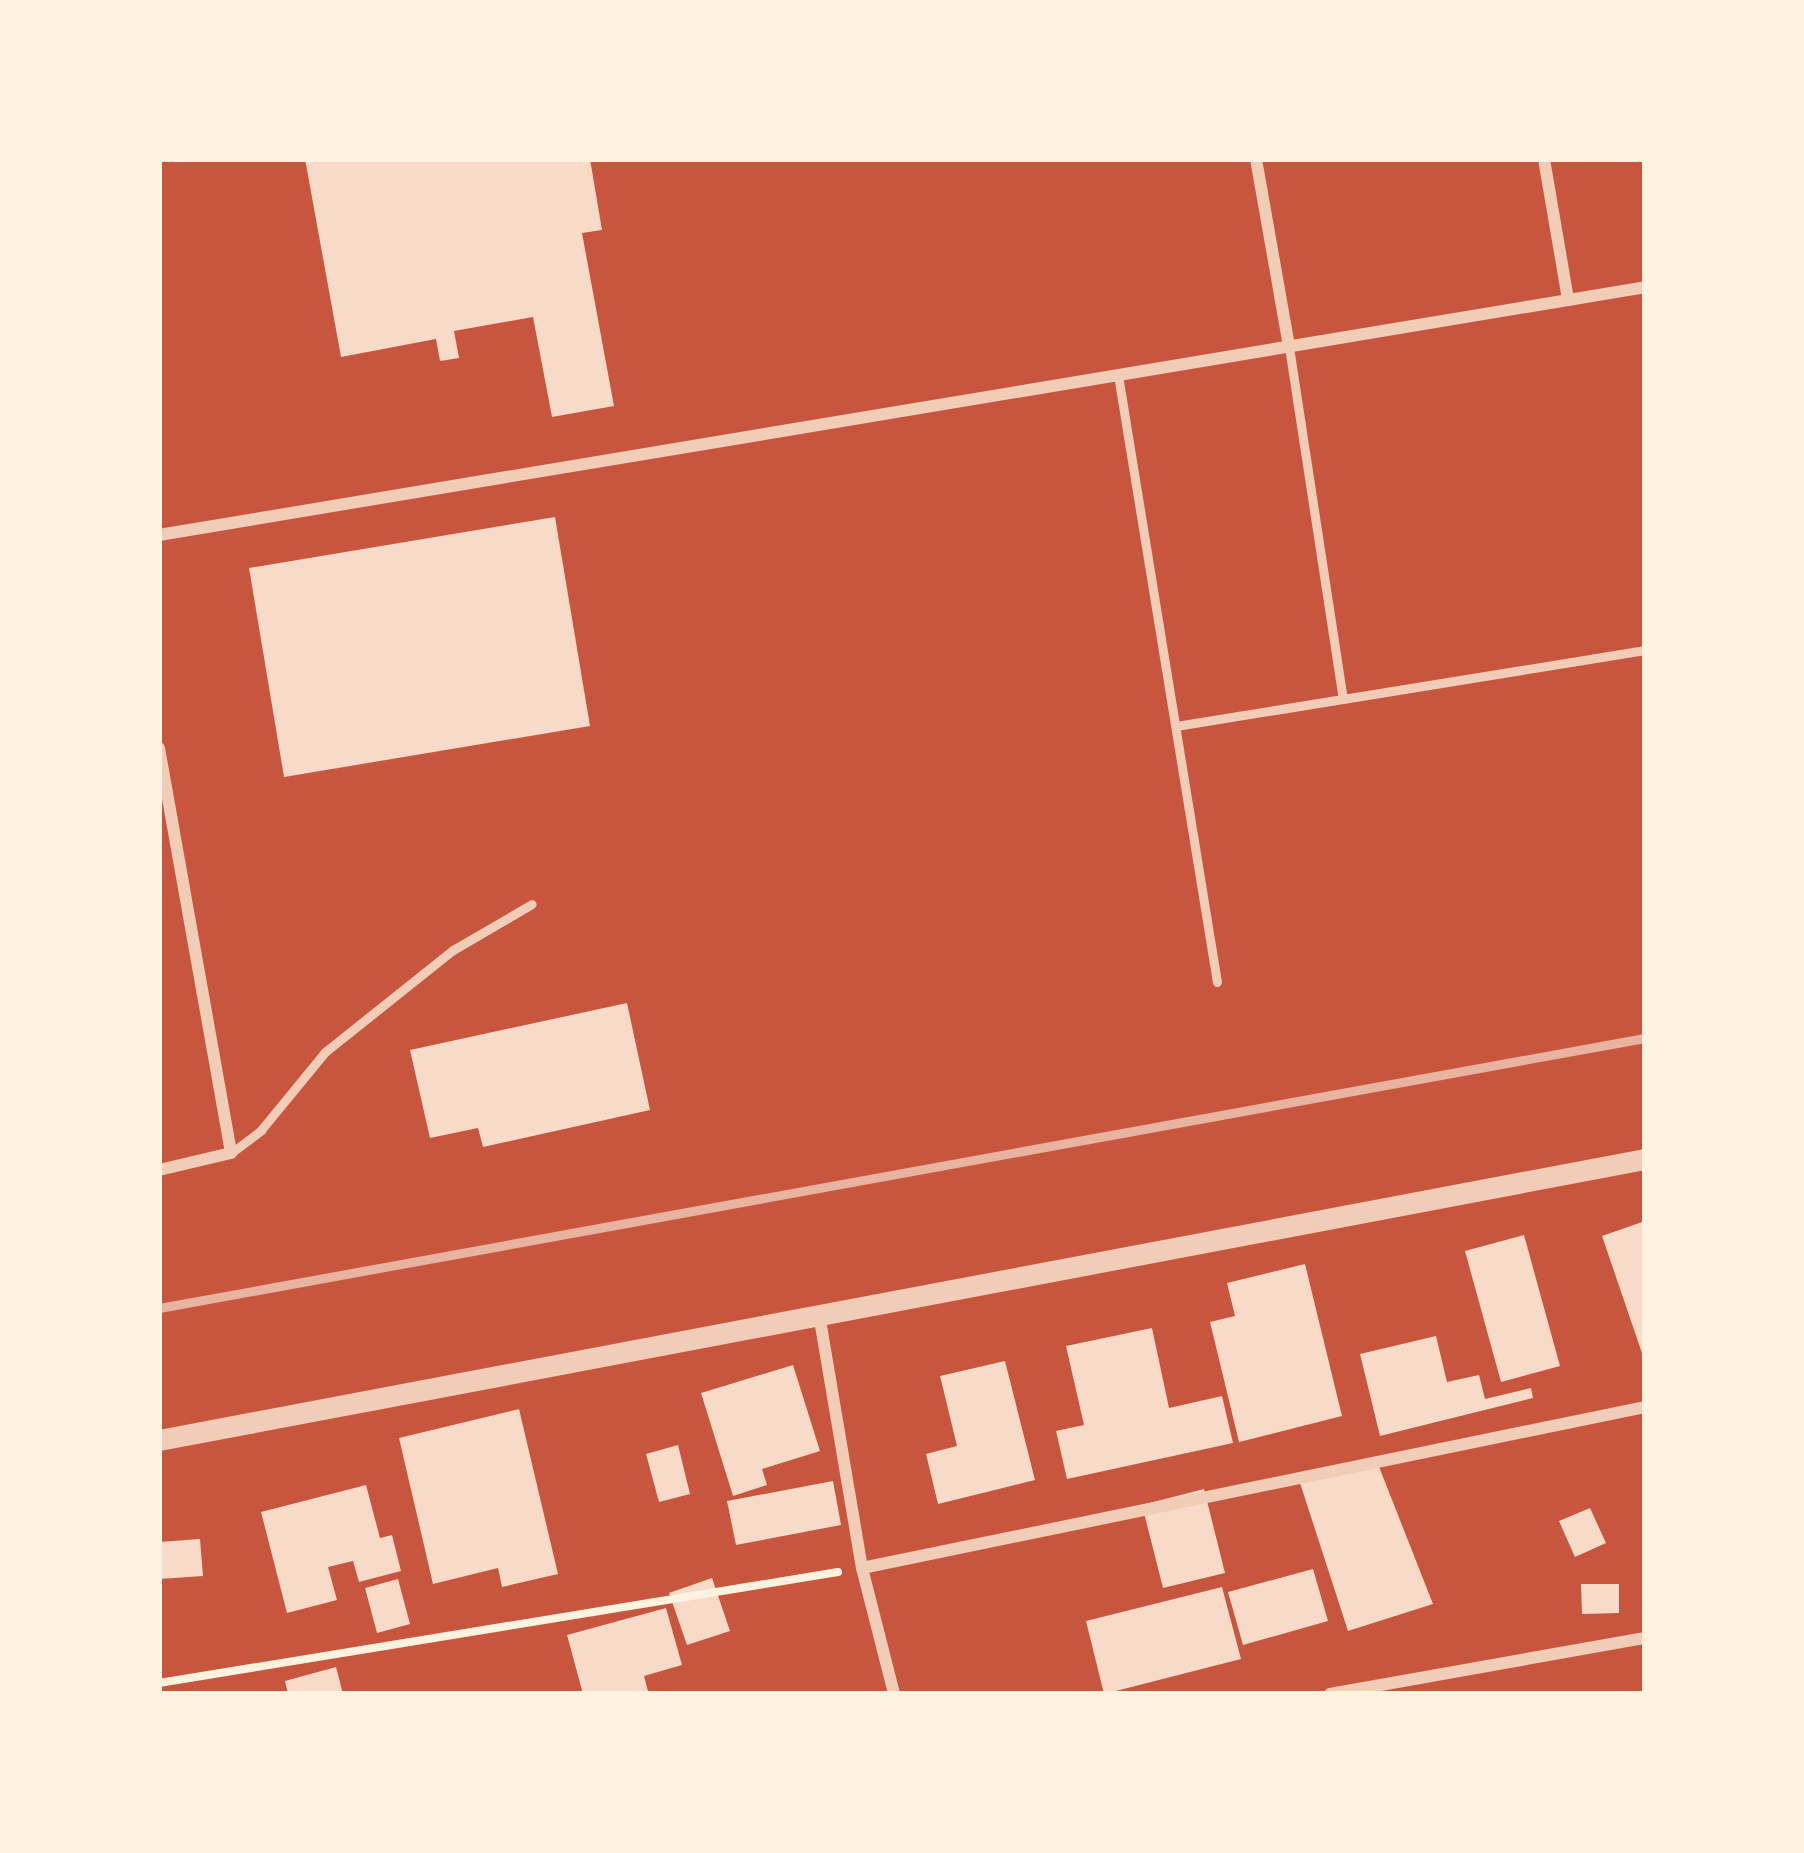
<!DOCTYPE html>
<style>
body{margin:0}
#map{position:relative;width:1804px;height:1853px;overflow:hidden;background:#c8553d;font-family:Montserrat,sans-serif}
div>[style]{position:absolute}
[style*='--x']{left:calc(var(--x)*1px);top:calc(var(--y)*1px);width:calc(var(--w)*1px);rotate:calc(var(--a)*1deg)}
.building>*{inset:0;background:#f7dbc8}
.path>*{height:8px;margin:-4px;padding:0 4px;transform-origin:4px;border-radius:4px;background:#fff3e0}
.service>*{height:9px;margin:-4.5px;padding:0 4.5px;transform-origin:4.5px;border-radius:4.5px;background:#f1ccb7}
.minor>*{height:12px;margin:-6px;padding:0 6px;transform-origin:6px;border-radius:6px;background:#f1ccb7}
.tertiary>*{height:21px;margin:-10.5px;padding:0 10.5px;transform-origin:10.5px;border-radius:10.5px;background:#f1ccb7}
.rail>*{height:9px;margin:-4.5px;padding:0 4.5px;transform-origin:4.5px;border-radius:4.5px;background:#e9b49f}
span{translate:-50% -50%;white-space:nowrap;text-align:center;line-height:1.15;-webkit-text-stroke:9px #fff3e0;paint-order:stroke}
.frame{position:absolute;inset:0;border:162px solid #fff3e0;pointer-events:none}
</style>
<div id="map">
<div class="building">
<div style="clip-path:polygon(305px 159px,590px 159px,602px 230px,582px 233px,614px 406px,552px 417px,533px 317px,454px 331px,459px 358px,440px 361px,436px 339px,341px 357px)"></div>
<div style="clip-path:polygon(555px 517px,590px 726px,284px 777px,249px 568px)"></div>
<div style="clip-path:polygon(627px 1003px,650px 1110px,483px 1147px,478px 1128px,430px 1138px,410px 1050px)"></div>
<div style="clip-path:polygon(1645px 1221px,1645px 1359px,1644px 1359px,1602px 1236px)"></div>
<div style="clip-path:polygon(1524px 1235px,1560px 1366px,1501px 1382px,1465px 1251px)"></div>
<div style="clip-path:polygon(1305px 1264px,1342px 1416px,1239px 1442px,1210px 1322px,1235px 1316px,1227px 1283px)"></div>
<div style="clip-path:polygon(1152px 1328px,1169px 1408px,1222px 1396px,1233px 1443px,1067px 1479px,1056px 1431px,1084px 1425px,1066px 1346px)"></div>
<div style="clip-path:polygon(1436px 1336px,1447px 1382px,1479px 1375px,1485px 1399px,1531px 1388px,1533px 1398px,1380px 1436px,1360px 1354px)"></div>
<div style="clip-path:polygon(1005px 1361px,1035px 1480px,938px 1504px,926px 1454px,957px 1446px,940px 1376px)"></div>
<div style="clip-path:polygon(793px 1365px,820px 1451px,762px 1469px,767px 1485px,733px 1496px,701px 1393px)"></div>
<div style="clip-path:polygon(519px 1409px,558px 1574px,502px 1587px,498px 1568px,433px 1584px,399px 1438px)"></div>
<div style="clip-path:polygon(678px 1445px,690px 1494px,659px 1502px,646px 1454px)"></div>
<div style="clip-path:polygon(1376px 1459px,1433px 1604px,1348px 1631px,1300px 1483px)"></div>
<div style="clip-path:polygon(833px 1481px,841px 1525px,736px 1545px,727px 1501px)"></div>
<div style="clip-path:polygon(366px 1485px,380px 1538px,392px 1535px,401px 1571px,359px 1582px,353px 1561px,328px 1567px,337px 1600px,287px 1613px,261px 1512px)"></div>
<div style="clip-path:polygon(1204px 1489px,1225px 1573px,1163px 1588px,1142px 1505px)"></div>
<div style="clip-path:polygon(1590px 1508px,1606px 1543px,1575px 1557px,1559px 1521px)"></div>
<div style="clip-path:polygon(200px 1539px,203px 1576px,159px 1579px,159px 1542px)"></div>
<div style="clip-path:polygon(1313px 1569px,1328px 1621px,1243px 1645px,1228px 1592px)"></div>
<div style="clip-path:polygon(712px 1578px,730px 1631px,687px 1645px,669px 1593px)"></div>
<div style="clip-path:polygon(398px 1579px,410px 1624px,377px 1633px,365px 1588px)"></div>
<div style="clip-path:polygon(1581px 1584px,1619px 1584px,1619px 1613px,1582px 1614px)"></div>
<div style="clip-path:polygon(1222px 1587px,1241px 1659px,1104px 1694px,1086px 1621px)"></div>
<div style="clip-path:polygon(666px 1608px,682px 1665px,644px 1676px,648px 1691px,583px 1694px,567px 1635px)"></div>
<div style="clip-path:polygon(336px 1667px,343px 1694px,288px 1694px,285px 1681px)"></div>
</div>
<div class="path">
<div style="--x:159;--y:1683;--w:688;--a:-9.28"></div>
</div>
<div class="service">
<div style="--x:1289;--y:347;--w:356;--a:81.3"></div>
<div style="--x:1118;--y:375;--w:615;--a:80.74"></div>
<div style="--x:1176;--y:726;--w:475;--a:-9.2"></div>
<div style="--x:231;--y:1153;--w:38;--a:-37"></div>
<div style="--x:261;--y:1130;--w:101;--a:-50.6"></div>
<div style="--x:325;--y:1052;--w:164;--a:-38.6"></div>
<div style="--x:453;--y:950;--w:91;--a:-30.2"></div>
</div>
<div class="minor">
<div style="--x:1256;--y:159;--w:191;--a:80"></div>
<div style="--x:1544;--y:159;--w:143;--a:80.3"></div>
<div style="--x:159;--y:535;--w:1507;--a:-9.47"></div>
<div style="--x:159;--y:748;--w:411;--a:79.9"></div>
<div style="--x:231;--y:1153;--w:74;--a:166.7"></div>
<div style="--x:819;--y:1314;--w:258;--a:80.4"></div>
<div style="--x:862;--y:1568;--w:130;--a:75.7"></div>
<div style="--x:862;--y:1568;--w:799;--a:-11.62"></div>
<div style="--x:1330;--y:1694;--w:320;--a:-10.1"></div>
</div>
<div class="tertiary">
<div style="--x:159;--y:1440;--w:1512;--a:-10.71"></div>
</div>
<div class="rail">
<div style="--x:159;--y:1308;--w:1510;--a:-10.3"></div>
</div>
<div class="frame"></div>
</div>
